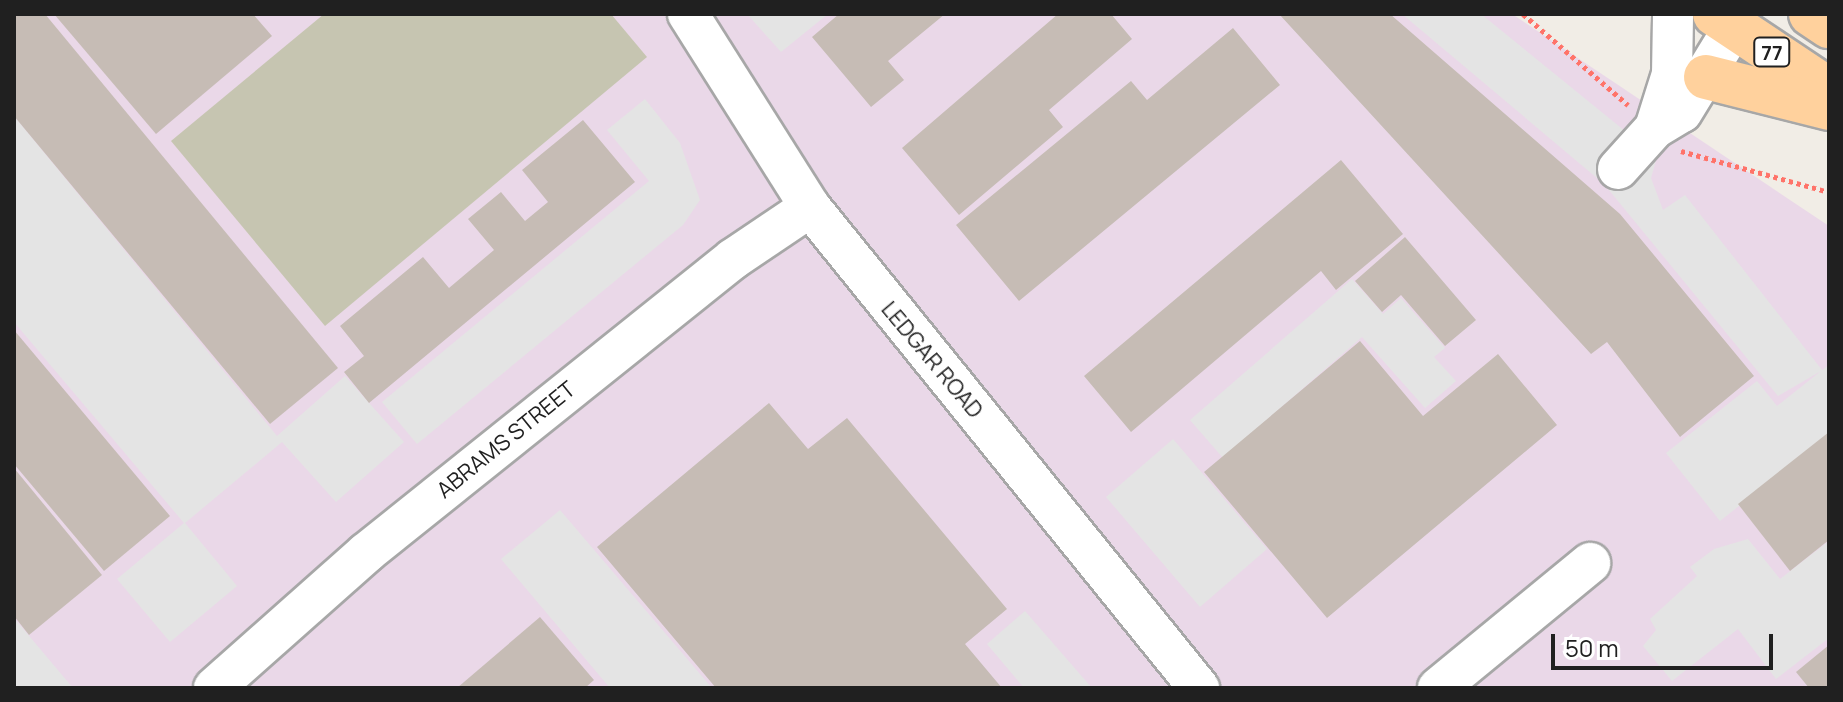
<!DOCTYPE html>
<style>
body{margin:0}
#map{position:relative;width:1843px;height:702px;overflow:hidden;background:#f1ede6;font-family:Manrope,sans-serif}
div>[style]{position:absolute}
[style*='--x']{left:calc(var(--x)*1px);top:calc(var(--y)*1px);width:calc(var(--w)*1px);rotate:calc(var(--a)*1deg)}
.industrial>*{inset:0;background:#ead8e8}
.construction>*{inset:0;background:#c6c5b1}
.parking>*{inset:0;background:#e4e4e4}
.building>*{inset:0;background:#c6bcb5}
.path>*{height:5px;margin-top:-2.5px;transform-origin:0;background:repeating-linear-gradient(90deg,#ff7369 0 4px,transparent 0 8px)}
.roads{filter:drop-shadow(2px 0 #a7a7a7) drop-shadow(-2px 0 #a7a7a7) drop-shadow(0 2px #a7a7a7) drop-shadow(0 -2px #a7a7a7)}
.minor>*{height:40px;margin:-20px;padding:0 20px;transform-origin:20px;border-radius:20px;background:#fff}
.major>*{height:44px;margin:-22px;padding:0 22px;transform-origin:22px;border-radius:22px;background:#ffd19d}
span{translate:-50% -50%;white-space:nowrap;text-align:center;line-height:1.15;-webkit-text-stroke:8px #fff;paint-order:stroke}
.shield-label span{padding:2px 6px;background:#fff;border:2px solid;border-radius:6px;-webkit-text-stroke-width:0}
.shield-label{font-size:20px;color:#202020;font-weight:700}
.street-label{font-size:22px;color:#202020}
.frame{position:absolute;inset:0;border:16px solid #202020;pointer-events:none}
.scale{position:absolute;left:1551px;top:634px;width:222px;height:36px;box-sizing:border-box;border:4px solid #202020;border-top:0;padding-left:10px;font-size:24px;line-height:28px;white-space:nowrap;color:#202020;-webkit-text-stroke:6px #fff;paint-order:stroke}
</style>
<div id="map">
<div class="industrial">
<div style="clip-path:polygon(14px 14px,1512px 14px,1829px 226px,1829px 688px,14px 688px)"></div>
</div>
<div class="construction">
<div style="clip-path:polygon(324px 14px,611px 14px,647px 57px,325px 326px,171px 141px)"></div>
</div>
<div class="parking">
<div style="clip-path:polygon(747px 14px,828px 14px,781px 52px)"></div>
<div style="clip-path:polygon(1402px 14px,1481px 14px,1657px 157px,1651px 178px,1663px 210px,1685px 195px,1822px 370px,1829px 365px,1829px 435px,1720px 521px,1666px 453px,1757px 381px,1777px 406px,1821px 371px,1778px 396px,1604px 184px)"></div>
<div style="clip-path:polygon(645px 99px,680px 143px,700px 200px,683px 225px,417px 444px,382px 402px,649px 181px,607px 130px)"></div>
<div style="clip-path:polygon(14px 116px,277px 436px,345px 376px,404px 442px,336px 502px,282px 442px,185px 523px,237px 586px,170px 642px,117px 579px,184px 523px,14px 322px)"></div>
<div style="clip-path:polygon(1352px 279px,1383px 314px,1401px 298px,1445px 348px,1434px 357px,1456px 381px,1425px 408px,1362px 337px,1223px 458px,1190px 420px)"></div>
<div style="clip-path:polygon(1173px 439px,1267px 549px,1200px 607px,1106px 497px)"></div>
<div style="clip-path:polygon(560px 510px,712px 688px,610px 688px,501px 559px)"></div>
<div style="clip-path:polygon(1748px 539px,1780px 579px,1829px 541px,1829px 638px,1776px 679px,1738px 629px,1672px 681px,1643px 646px,1656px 630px,1650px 619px,1697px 576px,1690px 567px,1714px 549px)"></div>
<div style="clip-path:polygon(1025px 611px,1092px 688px,1024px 688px,987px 644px)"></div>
<div style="clip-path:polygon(14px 618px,73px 688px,14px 688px)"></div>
</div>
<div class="building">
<div style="clip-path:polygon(14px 14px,45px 14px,338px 368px,270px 424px,14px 116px)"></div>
<div style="clip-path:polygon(54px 14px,253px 14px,272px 36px,156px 134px)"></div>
<div style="clip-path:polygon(839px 14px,945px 14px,888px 61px,904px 80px,871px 107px,812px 37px)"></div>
<div style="clip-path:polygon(1058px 14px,1111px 14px,1132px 39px,1049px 110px,1063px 127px,959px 215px,902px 148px)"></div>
<div style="clip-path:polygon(1279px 14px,1390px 14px,1620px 214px,1754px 376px,1680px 437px,1607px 342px,1591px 354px)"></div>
<div style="clip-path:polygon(1233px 28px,1280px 85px,1019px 301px,956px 225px,1131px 81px,1147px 100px)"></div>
<div style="clip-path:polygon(583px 120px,635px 182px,369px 403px,344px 372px,364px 356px,340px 326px,423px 257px,449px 288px,494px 250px,468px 219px,501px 192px,525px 221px,548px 202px,522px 170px)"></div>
<div style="clip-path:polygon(1341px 160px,1403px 234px,1336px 290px,1321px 271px,1131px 432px,1084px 376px)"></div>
<div style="clip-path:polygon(1405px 237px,1476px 320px,1445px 346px,1401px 295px,1382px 312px,1355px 281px)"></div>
<div style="clip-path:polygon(14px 330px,170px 516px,104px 571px,14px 464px)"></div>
<div style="clip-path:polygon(1360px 341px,1423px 416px,1498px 354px,1557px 425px,1327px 618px,1204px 472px)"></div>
<div style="clip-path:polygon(769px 403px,808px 449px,847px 418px,1007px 609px,965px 644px,1002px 688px,716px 688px,597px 547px)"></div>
<div style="clip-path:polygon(1829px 432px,1829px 540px,1790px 571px,1738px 504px)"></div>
<div style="clip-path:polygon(14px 468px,102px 575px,29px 635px,14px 616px)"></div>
<div style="clip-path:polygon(540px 617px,594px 680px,585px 688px,457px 688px)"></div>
<div style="clip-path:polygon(1829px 645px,1829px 688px,1809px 688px,1796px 672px)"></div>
</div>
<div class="path">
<div style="--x:1523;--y:14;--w:139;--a:40.9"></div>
<div style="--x:1681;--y:151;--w:154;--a:15.5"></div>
</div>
<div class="roads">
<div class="minor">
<div style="--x:688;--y:14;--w:228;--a:57.7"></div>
<div style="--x:810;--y:207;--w:619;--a:51.04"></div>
<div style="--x:1655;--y:128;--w:57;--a:-72.5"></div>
<div style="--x:1672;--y:74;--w:60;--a:-89"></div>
<div style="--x:1618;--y:169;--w:55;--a:-47.9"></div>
<div style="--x:1655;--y:128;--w:31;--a:-31"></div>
<div style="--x:1682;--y:112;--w:100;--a:-58.5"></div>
<div style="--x:1734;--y:27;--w:13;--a:-99"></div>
<div style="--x:214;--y:688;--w:203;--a:-41.6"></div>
<div style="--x:366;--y:553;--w:470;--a:-38.7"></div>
<div style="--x:733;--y:259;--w:93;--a:-34"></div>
<div style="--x:1438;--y:688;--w:197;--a:-39.4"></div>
</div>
<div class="major">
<div style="--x:1715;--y:14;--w:137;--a:33.7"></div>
<div style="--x:1811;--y:14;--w:22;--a:34"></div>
<div style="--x:1706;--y:77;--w:127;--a:14.1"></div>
</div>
</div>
<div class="shield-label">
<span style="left:1772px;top:52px">77</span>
</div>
<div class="street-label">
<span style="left:932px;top:360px;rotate:50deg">LEDGAR ROAD</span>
<span style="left:506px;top:440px;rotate:-39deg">ABRAMS STREET</span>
</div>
<div class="frame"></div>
<div class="scale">50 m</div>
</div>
